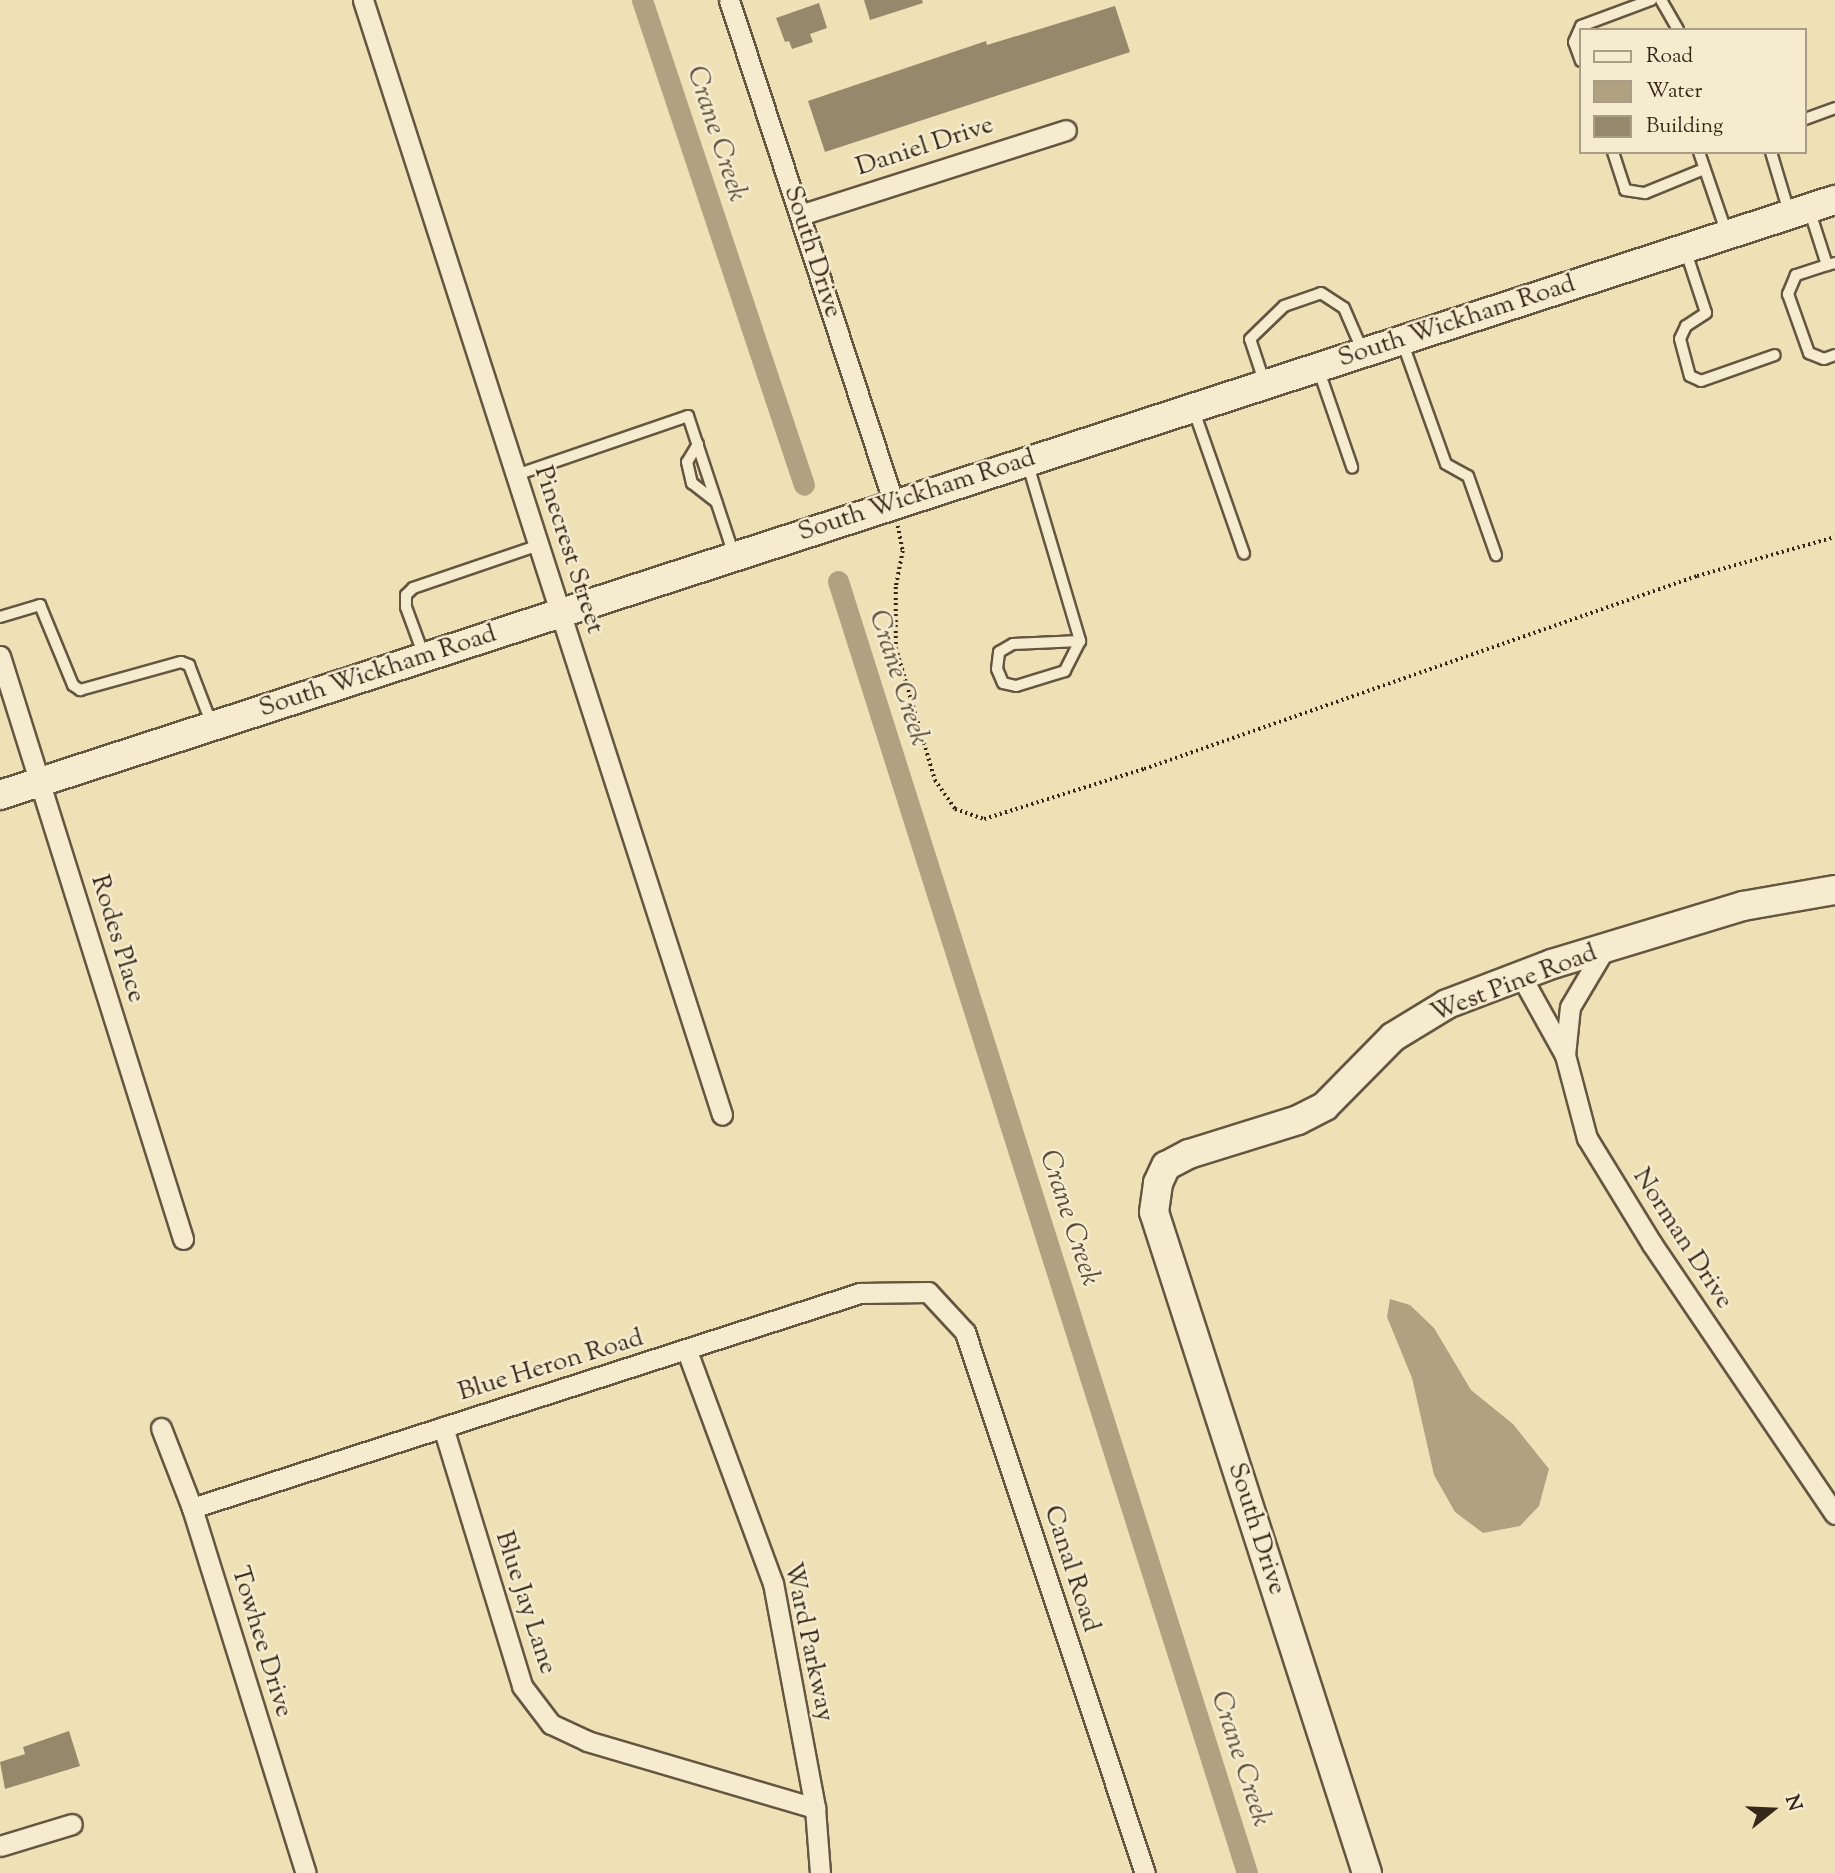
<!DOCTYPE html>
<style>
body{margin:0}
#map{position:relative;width:1835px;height:1873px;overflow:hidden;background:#efe1b6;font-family:"Sorts Mill Goudy",serif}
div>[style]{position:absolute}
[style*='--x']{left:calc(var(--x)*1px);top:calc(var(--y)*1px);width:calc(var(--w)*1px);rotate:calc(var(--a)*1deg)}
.water>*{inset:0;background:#b0a281}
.canal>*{height:21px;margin:-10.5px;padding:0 10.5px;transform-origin:10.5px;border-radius:10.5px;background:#b0a281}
.building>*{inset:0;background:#96886b}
.path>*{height:3.5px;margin-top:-1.75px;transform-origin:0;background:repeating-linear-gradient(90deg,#35281a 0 2px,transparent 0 5.5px)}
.roads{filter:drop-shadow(2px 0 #645641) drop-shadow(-2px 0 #645641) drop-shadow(0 2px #645641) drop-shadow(0 -2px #645641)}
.lane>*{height:10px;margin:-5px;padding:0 5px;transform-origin:5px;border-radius:5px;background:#f5ecd0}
.street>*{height:19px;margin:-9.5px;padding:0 9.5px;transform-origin:9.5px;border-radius:9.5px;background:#f5ecd0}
.secondary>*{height:28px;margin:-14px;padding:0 14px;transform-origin:14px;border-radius:14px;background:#f5ecd0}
span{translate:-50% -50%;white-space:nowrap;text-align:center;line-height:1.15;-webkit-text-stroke:5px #f5ecd0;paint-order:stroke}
.street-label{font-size:26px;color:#35281a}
.water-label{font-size:28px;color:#5a4d39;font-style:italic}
.legend{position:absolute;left:1579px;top:28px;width:228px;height:126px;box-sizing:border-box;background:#f5ecd0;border:2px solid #a89e87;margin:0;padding:9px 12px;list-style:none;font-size:21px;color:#35281a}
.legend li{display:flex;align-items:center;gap:14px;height:35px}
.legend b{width:35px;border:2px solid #a89e87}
.north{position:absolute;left:1737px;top:1775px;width:70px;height:70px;-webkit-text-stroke:5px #f5ecd0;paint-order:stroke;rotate:72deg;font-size:19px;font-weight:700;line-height:28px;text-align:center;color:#35281a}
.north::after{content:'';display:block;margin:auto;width:24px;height:32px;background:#35281a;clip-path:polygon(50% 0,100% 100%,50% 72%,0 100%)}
</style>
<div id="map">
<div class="water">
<div style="clip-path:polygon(1390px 1299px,1410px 1305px,1434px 1328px,1471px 1390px,1513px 1424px,1549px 1469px,1539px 1506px,1520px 1526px,1483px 1533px,1455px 1512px,1434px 1475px,1412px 1378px,1387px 1317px)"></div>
</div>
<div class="canal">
<div style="--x:642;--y:0;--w:511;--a:71.53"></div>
<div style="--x:838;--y:581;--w:1355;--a:72.43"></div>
</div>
<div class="building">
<div style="clip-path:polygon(864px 0,922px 0,923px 3px,870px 20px)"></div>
<div style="clip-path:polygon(819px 3px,827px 28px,810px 34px,813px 42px,792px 49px,789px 41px,785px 42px,776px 18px)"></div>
<div style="clip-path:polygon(1115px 6px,1130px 52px,825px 152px,808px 101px,986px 41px,987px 45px)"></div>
<div style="clip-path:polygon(69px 1731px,80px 1766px,5px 1789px,0 1762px,25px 1754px,23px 1747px)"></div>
</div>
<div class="path">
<div style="--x:898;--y:526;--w:25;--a:79"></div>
<div style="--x:903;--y:551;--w:37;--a:101"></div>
<div style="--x:896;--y:587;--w:61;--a:90"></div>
<div style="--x:896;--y:648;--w:138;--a:73.5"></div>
<div style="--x:935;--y:780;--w:35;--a:55"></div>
<div style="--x:955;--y:809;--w:31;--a:19"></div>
<div style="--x:984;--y:819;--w:168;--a:-17.4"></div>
<div style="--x:1144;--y:769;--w:586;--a:-19.24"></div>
<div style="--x:1697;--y:576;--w:143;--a:-15.8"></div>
</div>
<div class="roads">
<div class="lane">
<div style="--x:1661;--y:0;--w:34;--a:60"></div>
<div style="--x:1581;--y:61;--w:20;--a:-110"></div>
<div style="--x:1574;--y:42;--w:17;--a:-66"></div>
<div style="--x:1581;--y:26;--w:75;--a:-20.4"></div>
<div style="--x:1805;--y:119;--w:32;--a:-20"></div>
<div style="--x:1613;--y:152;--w:40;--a:72"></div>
<div style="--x:1625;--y:190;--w:20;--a:9"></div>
<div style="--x:1645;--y:193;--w:64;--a:-22.1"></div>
<div style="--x:1699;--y:152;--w:87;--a:71.1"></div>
<div style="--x:1771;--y:152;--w:63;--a:73.3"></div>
<div style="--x:1810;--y:212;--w:56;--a:72.2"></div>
<div style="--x:1827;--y:265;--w:8;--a:-14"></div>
<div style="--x:1686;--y:252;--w:64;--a:71.8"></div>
<div style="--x:1706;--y:313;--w:24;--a:147"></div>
<div style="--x:1686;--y:326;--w:14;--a:115"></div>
<div style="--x:1680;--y:339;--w:38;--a:75"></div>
<div style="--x:1690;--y:376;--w:12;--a:24"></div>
<div style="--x:1701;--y:381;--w:78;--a:-19.4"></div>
<div style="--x:1827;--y:265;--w:33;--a:162"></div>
<div style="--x:1796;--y:275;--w:21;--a:113"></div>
<div style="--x:1788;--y:294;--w:63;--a:70.4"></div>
<div style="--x:1809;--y:353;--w:16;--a:22"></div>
<div style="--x:1824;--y:359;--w:12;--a:-20"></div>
<div style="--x:1403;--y:344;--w:127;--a:70.3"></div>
<div style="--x:1446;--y:464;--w:25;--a:29"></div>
<div style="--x:1468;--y:476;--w:84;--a:70.5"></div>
<div style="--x:1319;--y:371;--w:102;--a:71"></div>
<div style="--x:1265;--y:384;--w:47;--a:-108.4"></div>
<div style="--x:1250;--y:339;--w:47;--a:-44.1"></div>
<div style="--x:1284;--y:306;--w:39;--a:-19"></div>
<div style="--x:1321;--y:293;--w:27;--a:33"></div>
<div style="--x:1344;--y:308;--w:48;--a:66.6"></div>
<div style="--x:1194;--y:411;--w:151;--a:70.7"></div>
<div style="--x:698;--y:444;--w:21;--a:121"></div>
<div style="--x:687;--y:462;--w:22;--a:77"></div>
<div style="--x:692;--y:483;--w:31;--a:38"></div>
<div style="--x:1028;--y:465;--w:184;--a:73.5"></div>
<div style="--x:1080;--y:641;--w:34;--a:117"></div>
<div style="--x:1065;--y:671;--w:51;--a:163"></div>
<div style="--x:1016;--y:686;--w:13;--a:-167"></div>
<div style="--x:1003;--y:683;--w:15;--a:-113"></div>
<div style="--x:997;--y:669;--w:17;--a:-83"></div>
<div style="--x:999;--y:652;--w:16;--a:-30"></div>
<div style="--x:1013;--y:644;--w:67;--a:-2.6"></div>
<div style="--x:516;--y:475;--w:182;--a:-18.9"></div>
<div style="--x:688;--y:416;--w:146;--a:71.7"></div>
<div style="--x:0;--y:617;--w:42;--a:-16.7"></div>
<div style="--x:40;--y:605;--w:87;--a:67.6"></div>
<div style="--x:73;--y:685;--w:9;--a:36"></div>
<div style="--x:80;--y:690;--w:105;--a:-15.5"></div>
<div style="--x:181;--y:662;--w:9;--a:21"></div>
<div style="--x:189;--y:665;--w:64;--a:69"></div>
<div style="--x:424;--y:656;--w:52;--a:-110.2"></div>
<div style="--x:406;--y:607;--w:12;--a:-90"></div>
<div style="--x:406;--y:595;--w:10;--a:-45"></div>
<div style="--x:413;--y:588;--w:133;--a:-18.8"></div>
</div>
<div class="street">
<div style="--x:363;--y:0;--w:1171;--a:72.15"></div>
<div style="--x:729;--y:0;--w:530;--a:71.87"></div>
<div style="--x:800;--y:215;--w:279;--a:-17.7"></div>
<div style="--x:0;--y:656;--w:611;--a:72.57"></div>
<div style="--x:1521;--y:976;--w:90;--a:60.9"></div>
<div style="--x:1565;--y:1055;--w:86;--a:75.2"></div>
<div style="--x:1587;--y:1138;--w:124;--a:58.5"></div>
<div style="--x:1652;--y:1244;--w:326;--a:55.9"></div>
<div style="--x:1565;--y:1055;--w:48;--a:-84.1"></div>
<div style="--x:1570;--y:1007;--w:69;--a:-59.3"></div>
<div style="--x:687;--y:1351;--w:247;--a:69.7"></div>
<div style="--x:773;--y:1583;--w:229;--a:79.4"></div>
<div style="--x:815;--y:1808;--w:65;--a:85.6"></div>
<div style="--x:443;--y:1427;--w:271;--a:73"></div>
<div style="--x:522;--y:1686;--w:48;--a:52.7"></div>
<div style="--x:551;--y:1724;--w:40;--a:25"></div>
<div style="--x:587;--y:1741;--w:238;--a:16.4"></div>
<div style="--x:161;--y:1428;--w:86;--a:68.8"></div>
<div style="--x:192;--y:1508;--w:382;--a:72.7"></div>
<div style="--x:192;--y:1508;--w:702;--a:-17.84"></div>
<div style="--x:860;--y:1293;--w:68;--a:-0.8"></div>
<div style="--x:928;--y:1292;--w:54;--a:47.2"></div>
<div style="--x:965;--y:1332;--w:570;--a:71.6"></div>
<div style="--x:0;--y:1846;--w:75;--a:-17"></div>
</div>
<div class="secondary">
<div style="--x:0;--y:795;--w:1929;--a:-17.97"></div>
<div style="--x:1367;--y:1873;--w:694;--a:-107.86"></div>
<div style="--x:1154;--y:1212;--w:29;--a:-82"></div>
<div style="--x:1158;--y:1183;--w:19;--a:-65"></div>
<div style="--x:1166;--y:1166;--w:26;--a:-28"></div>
<div style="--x:1189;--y:1154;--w:114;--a:-17.3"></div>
<div style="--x:1298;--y:1120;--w:30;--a:-27"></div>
<div style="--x:1325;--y:1106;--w:97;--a:-45.4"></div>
<div style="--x:1393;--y:1037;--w:63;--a:-31.4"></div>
<div style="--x:1447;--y:1004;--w:112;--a:-20.9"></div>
<div style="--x:1552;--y:964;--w:200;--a:-16.9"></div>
<div style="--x:1743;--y:906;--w:93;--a:-9.9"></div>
</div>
</div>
<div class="street-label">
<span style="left:925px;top:147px;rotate:-18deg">Daniel Drive</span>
<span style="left:812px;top:252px;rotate:72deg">South Drive</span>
<span style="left:1457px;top:322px;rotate:-18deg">South Wickham Road</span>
<span style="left:917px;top:496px;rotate:-18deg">South Wickham Road</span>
<span style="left:568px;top:550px;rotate:72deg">Pinecrest Street</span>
<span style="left:378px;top:672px;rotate:-18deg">South Wickham Road</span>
<span style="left:117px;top:939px;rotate:73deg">Rodes Place</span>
<span style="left:1514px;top:984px;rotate:-21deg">West Pine Road</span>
<span style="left:1682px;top:1239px;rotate:57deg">Norman Drive</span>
<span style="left:551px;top:1366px;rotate:-17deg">Blue Heron Road</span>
<span style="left:1256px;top:1529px;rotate:72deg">South Drive</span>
<span style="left:1071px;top:1569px;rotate:72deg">Canal Road</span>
<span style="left:525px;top:1603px;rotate:72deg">Blue Jay Lane</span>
<span style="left:261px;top:1642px;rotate:73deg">Towhee Drive</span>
<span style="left:808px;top:1642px;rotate:78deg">Ward Parkway</span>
</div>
<div class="water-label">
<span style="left:716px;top:134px;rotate:72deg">Crane Creek</span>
<span style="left:898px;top:678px;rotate:72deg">Crane Creek</span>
<span style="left:1069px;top:1218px;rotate:72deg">Crane Creek</span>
<span style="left:1240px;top:1759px;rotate:72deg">Crane Creek</span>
</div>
<ul class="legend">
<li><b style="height:9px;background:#f5ecd0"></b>Road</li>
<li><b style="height:19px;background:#b0a281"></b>Water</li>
<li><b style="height:19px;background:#96886b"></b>Building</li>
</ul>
<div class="north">N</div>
</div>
